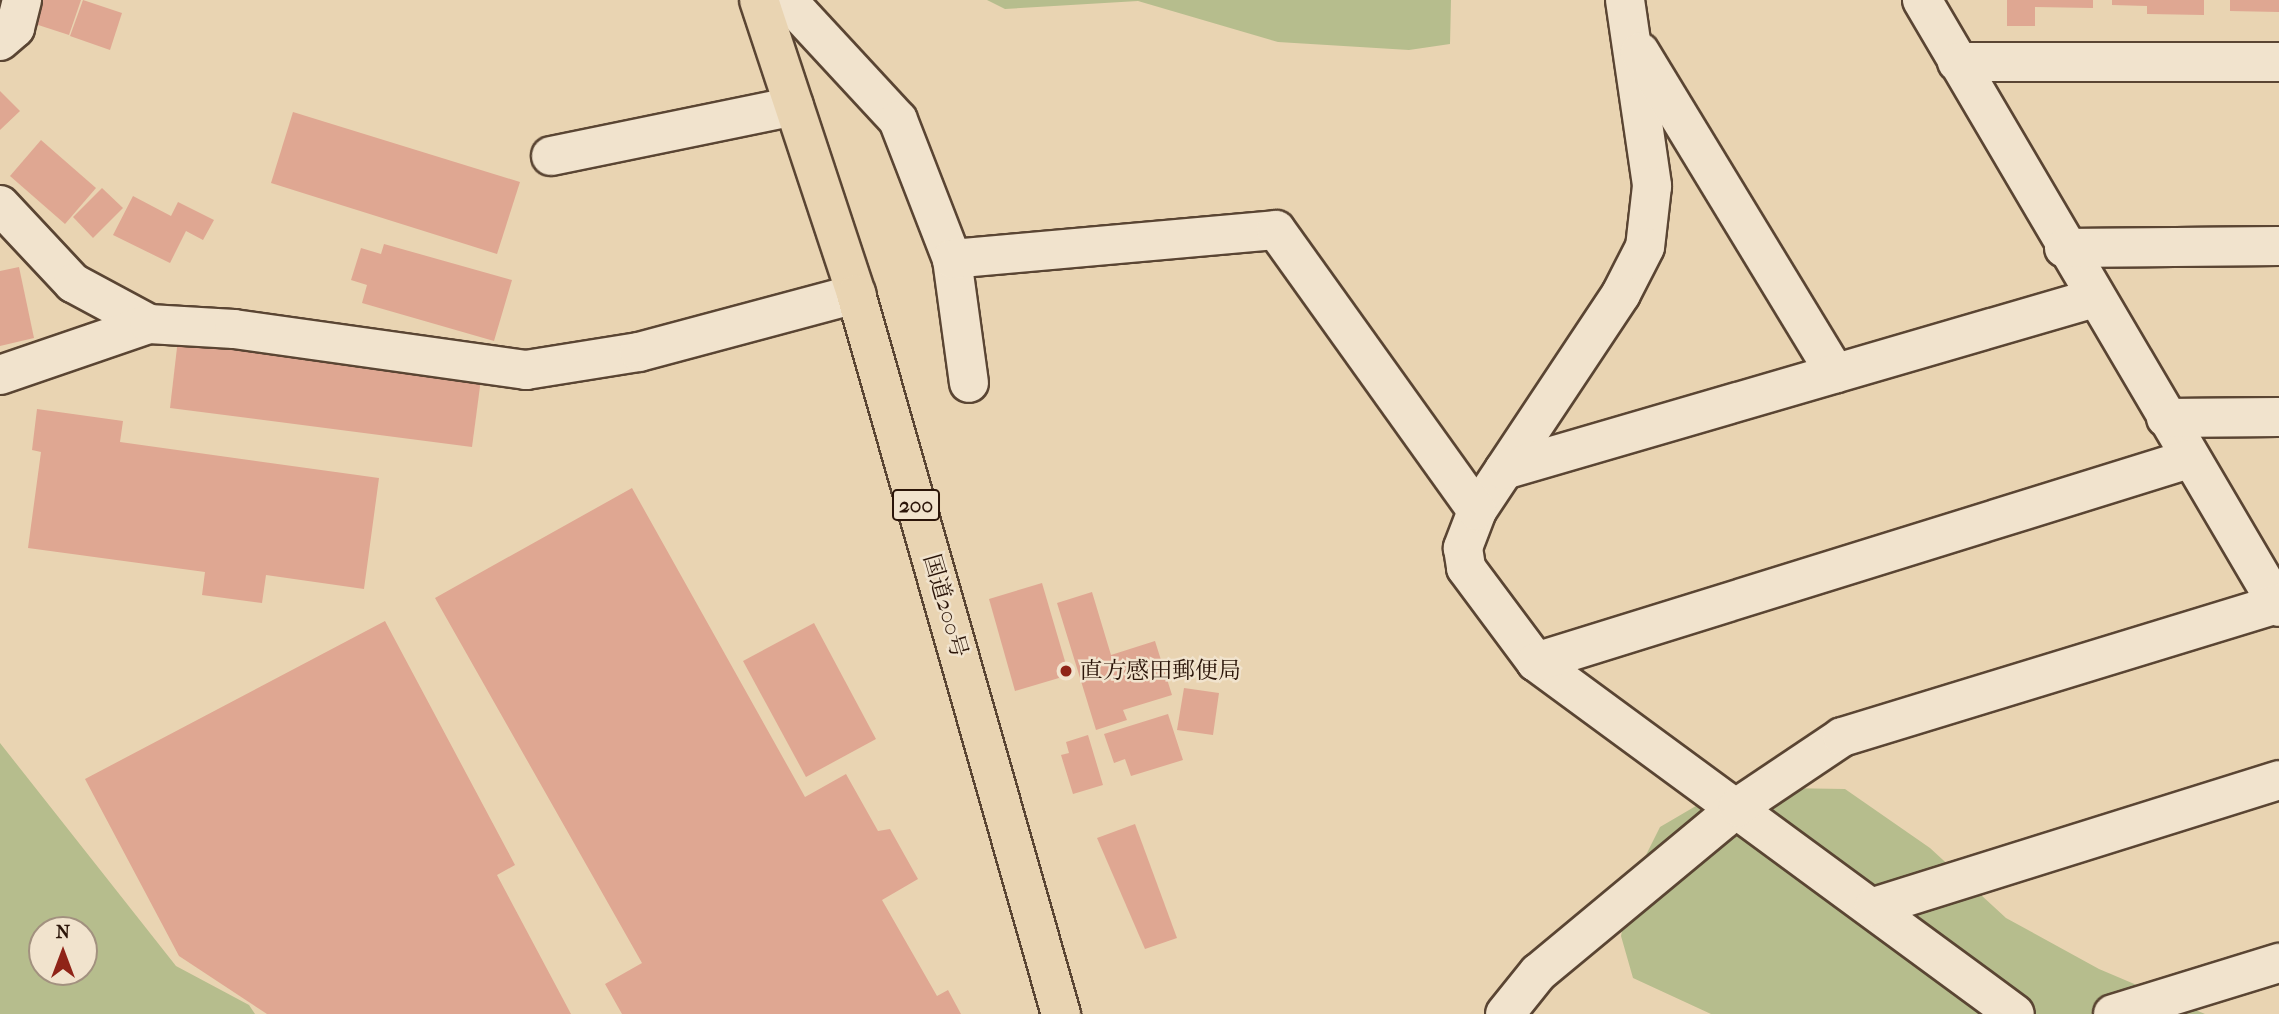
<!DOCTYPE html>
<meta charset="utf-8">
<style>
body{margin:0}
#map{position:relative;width:2279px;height:1014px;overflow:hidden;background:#e9d4b2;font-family:"IM FELL French Canon","Noto Serif JP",serif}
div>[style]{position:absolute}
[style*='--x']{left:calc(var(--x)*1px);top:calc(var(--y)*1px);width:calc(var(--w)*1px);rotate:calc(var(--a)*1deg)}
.green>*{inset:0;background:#b6bd8d}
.building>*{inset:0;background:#dfa792}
.roads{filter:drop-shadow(2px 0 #5a4533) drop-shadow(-2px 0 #5a4533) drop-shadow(0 2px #5a4533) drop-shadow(0 -2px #5a4533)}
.minor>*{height:38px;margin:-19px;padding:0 19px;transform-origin:19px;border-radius:19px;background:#f1e3cd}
.highway>*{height:38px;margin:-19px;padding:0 19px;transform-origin:19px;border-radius:19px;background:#e9d4b2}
.dots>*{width:19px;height:19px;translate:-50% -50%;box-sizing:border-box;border:4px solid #f1e3cd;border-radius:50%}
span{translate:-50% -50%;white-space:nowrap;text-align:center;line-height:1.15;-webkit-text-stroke:5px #f1e3cd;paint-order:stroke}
.shield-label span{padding:2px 5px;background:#f1e3cd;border:2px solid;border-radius:5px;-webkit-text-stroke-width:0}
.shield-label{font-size:21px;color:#2b1509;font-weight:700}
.street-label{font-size:23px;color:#2b1509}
.poi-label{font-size:23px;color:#2b1509}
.left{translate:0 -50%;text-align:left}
.north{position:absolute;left:28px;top:916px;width:70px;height:70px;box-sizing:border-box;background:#f1e3cd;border:2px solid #a2917f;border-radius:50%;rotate:0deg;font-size:19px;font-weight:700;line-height:28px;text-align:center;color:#2b1509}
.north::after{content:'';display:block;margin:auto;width:24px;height:32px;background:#8f2418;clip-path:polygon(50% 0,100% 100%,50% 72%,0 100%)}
</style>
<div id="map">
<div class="green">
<div style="clip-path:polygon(987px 0,1451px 0,1450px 44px,1409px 50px,1278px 42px,1138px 1px,1005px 9px)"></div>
<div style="clip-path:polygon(evenodd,0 743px,176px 966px,249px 1005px,255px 1014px,0 1014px,0 743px,42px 930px,84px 930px,84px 972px,42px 972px,42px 930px)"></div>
<div style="clip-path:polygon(1783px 788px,1845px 789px,1930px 848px,2006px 918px,2099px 969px,2205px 1014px,1711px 1014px,1633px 978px,1621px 936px,1630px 887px,1660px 827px,1701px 803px)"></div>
</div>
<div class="building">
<div style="clip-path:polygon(37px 0,81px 0,69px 35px,29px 22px)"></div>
<div style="clip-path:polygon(83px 0,122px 13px,110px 50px,70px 36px)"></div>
<div style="clip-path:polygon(2007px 0,2093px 0,2093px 8px,2035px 7px,2035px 26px,2007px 26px)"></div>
<div style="clip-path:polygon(2112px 0,2204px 0,2204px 15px,2147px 14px,2147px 6px,2112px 5px)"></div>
<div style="clip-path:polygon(2230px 0,2279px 0,2279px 12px,2230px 11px)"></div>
<div style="clip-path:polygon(0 91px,20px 111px,0 130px)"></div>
<div style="clip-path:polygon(293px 112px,520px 182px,497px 254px,271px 183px)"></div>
<div style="clip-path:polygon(41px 140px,96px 188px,65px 224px,10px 176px)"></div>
<div style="clip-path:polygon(102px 188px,123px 208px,93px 238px,73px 217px)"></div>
<div style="clip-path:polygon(133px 196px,171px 216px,178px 202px,214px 220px,203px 240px,186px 231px,170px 263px,113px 235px)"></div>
<div style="clip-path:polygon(384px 244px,512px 280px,494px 341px,362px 303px,367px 285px,351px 280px,361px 248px,381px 254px)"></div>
<div style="clip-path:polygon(19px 267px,34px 338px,0 346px,0 271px)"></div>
<div style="clip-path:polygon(178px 339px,481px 379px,472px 447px,170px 408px)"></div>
<div style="clip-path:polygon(37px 409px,123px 421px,120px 442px,379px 478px,364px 589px,266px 575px,262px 603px,202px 595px,205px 572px,28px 548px,41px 452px,32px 450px)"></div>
<div style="clip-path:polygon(632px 488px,805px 797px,846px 774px,878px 831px,890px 829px,918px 879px,882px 900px,937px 996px,948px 990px,961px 1014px,622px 1014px,605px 984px,642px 963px,435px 598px)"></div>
<div style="clip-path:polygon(1042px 583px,1069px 675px,1015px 691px,989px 599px)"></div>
<div style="clip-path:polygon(1092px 592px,1111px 655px,1155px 641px,1172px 695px,1123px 710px,1127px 720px,1096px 730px,1057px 603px)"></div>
<div style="clip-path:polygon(385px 621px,515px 865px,497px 875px,571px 1014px,267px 1014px,179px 956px,85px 779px)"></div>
<div style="clip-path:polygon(814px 623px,876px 739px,806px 777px,743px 661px)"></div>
<div style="clip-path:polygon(1184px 688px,1219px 693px,1213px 735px,1177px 730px)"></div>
<div style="clip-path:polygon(1168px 714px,1183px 760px,1131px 776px,1125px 759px,1114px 763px,1104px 734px)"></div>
<div style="clip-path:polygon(1088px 735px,1103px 785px,1073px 794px,1061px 755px,1069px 753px,1066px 742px)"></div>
<div style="clip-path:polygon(1135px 824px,1177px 938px,1145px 949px,1097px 838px)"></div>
</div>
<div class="roads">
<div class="minor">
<div style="--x:787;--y:0;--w:163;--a:47.2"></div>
<div style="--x:898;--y:120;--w:149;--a:68.8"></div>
<div style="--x:952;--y:259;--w:125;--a:82.2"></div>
<div style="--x:1625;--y:0;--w:188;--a:81.7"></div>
<div style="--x:1652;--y:186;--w:61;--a:96.5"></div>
<div style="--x:1645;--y:247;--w:53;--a:117.1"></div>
<div style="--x:1621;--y:294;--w:260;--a:123.6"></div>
<div style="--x:1477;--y:511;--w:40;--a:111"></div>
<div style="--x:1463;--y:548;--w:20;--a:81"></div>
<div style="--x:1466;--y:568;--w:117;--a:53.3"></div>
<div style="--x:1536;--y:662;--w:594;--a:36.31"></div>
<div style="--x:1922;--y:0;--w:704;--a:59.54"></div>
<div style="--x:0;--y:41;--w:20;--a:-41"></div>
<div style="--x:15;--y:28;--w:29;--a:-76"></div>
<div style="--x:1640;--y:52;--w:376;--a:58.7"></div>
<div style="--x:1957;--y:62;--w:322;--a:0"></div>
<div style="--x:551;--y:156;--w:248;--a:-11.6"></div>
<div style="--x:0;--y:205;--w:107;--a:46.9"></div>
<div style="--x:73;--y:283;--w:86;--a:28.3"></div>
<div style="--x:2064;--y:248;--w:215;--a:-0.5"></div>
<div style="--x:952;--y:259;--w:325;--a:-5.1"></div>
<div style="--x:1276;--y:230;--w:345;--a:54.4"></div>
<div style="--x:0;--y:375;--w:157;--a:-18.9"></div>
<div style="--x:149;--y:324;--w:85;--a:3.4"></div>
<div style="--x:234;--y:329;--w:295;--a:8"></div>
<div style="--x:526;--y:370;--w:114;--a:-9.1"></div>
<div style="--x:639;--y:352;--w:225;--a:-15"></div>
<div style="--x:2166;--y:418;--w:113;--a:-0.5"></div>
<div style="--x:1504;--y:470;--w:615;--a:-16.25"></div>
<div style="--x:1536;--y:662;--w:684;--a:-17.27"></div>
<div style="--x:1874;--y:907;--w:424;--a:-17.4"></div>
<div style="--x:1505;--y:1014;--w:53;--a:-51.2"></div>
<div style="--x:1538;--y:973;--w:260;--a:-39.7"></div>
<div style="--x:1738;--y:807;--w:125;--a:-33.9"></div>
<div style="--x:1842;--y:737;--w:457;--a:-17"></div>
<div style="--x:2113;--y:1014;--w:174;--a:-17.1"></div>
</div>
<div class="highway">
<div style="--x:759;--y:0;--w:310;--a:71.7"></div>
<div style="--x:856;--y:294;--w:749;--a:74.11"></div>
</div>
</div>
<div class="dots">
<div style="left:1066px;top:671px;background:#8f2418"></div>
</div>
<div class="shield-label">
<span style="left:916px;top:505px">200</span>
</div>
<div class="street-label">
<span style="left:945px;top:606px;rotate:74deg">国道200号</span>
</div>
<div class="poi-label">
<span class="left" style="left:1080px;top:671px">直方感田郵便局</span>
</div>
<div class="north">N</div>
</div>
